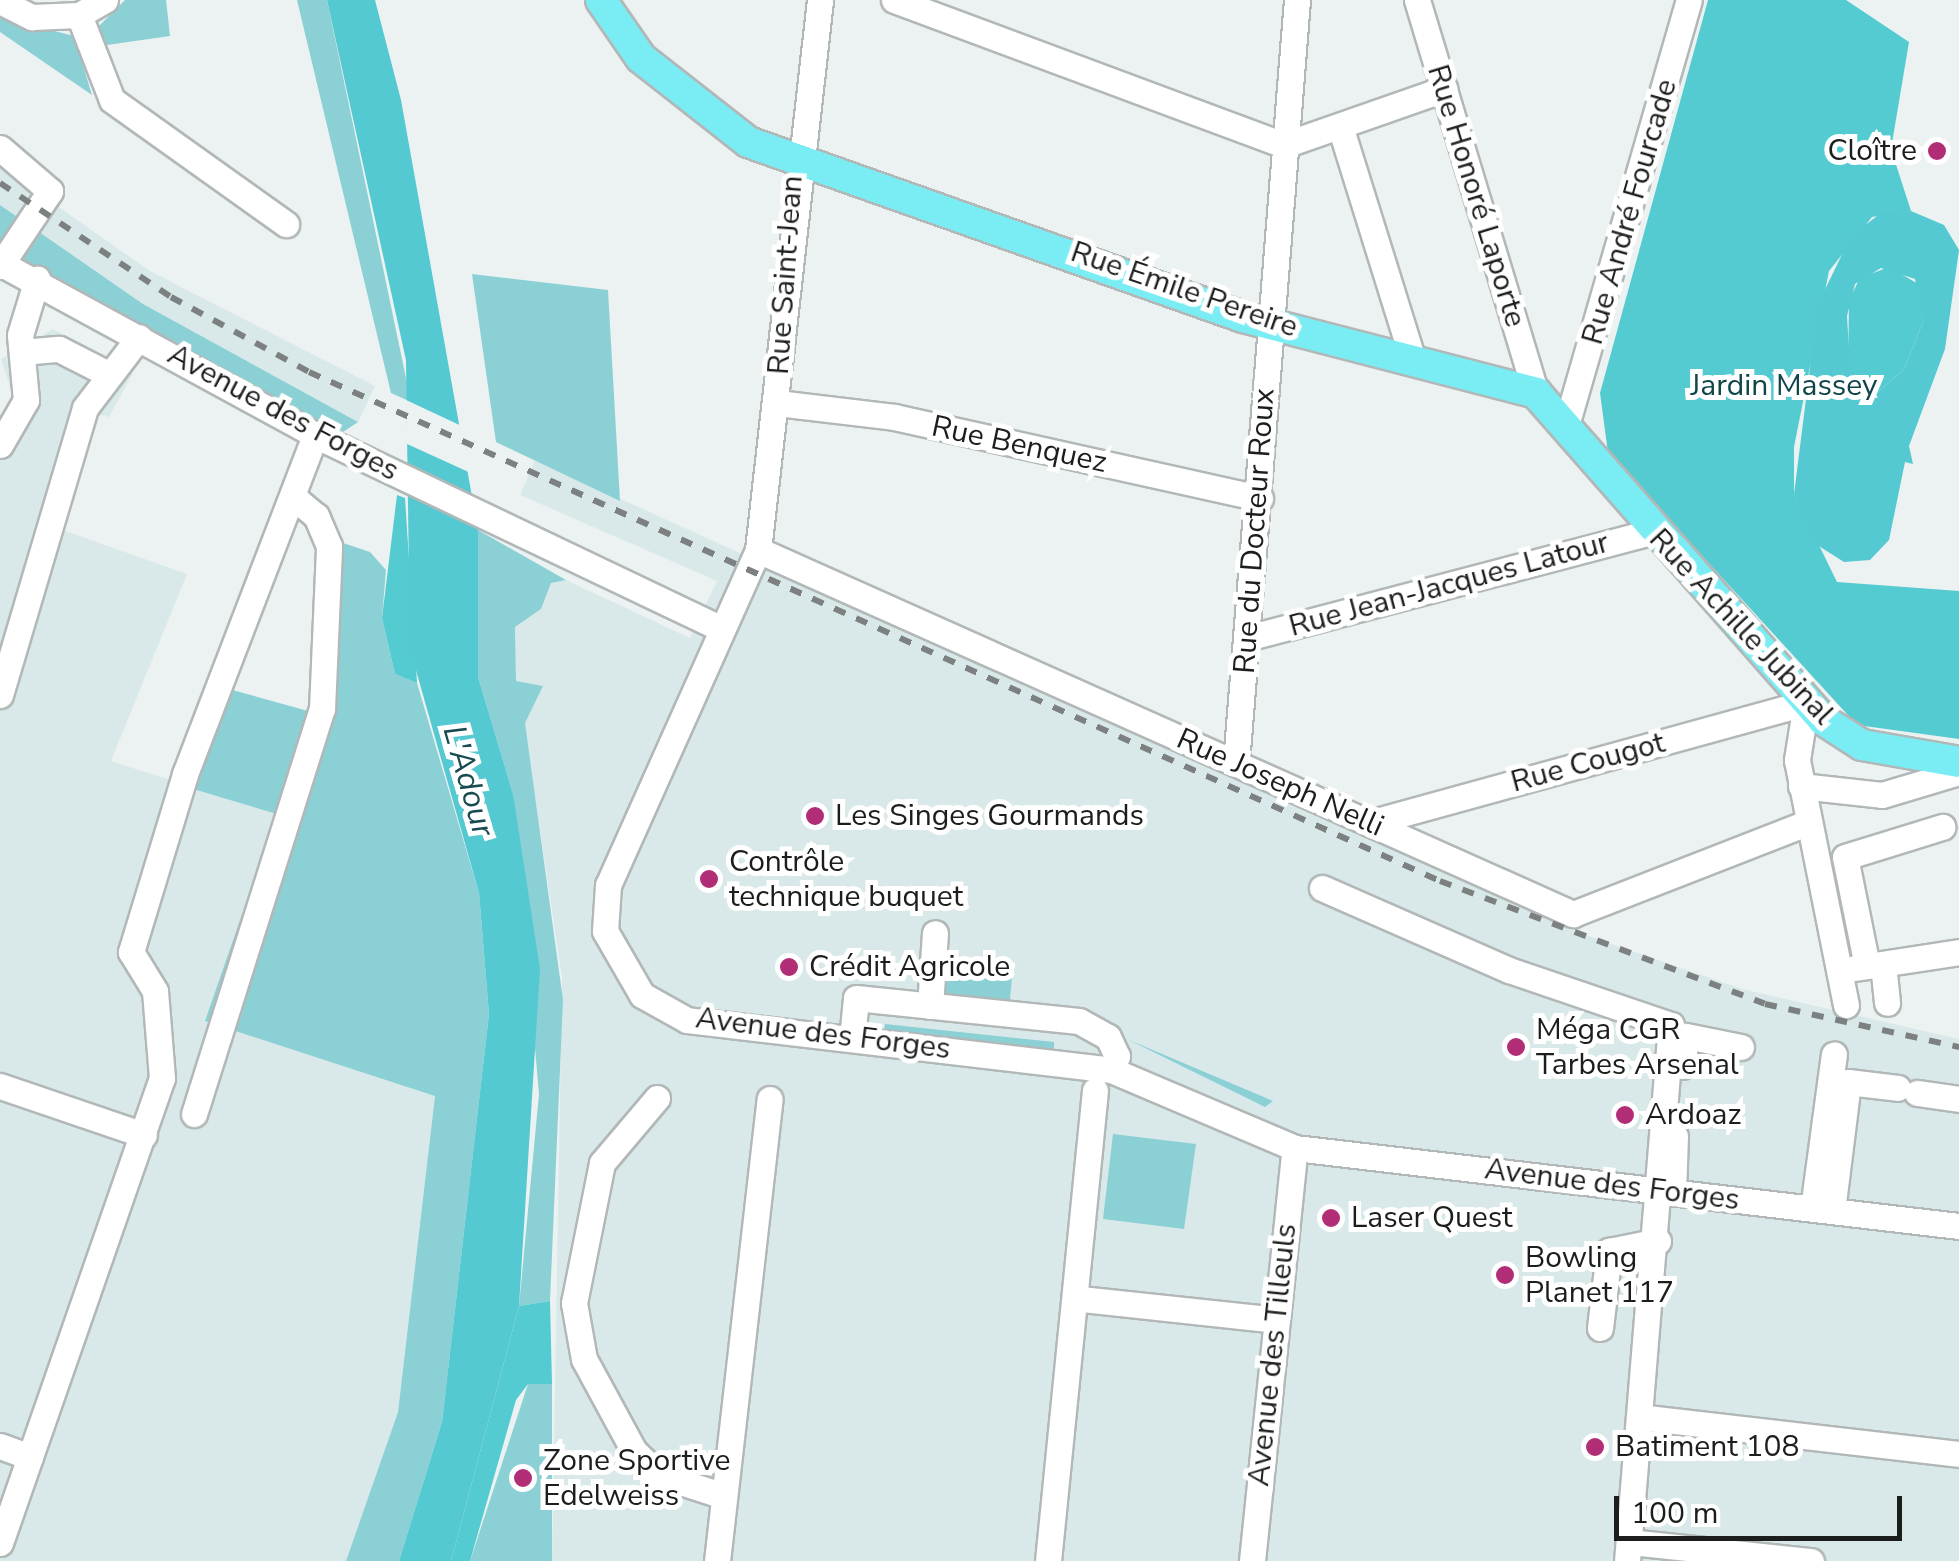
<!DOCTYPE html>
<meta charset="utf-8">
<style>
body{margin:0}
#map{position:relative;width:1959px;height:1561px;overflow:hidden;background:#ecf2f2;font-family:"Nunito Sans",sans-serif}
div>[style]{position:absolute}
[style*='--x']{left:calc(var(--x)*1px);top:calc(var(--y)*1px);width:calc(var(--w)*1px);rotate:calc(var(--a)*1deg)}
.built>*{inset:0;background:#d9e9e9}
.green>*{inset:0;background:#8bd0d5}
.forest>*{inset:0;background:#54cad1}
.water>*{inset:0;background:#54c9d1}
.pier>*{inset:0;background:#ecf2f2}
.minor-tunnel>*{height:25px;margin-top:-12.5px;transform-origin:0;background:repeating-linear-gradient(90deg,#c2c8c8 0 25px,transparent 0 37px)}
.roads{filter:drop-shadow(2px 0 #b2b7b7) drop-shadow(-2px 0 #b2b7b7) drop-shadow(0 2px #b2b7b7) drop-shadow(0 -2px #b2b7b7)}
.minor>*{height:25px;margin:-12.5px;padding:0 12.5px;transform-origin:12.5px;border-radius:12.5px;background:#fff}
.major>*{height:30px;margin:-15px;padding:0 15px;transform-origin:15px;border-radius:15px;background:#7aedf4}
.rail>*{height:6px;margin-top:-3px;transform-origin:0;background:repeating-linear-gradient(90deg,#7c8080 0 12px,transparent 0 24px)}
.dots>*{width:28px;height:28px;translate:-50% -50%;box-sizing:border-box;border:5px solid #fff;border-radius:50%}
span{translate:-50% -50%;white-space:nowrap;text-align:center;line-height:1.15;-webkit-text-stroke:10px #fff;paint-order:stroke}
.poi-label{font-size:30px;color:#1c1e1e}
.right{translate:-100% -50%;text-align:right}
.left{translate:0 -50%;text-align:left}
.street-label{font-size:30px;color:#1c1e1e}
.park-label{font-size:30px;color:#104549}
.water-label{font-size:32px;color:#184b4f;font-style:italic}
.scale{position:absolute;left:1614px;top:1496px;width:288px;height:45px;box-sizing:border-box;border:5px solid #1c1e1e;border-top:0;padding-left:12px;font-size:30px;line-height:35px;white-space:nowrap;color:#1c1e1e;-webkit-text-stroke:8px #fff;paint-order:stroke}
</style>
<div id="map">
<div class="built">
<div style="clip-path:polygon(0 166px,150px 271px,375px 386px,358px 422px,143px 304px,42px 236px,0 205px)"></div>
<div style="clip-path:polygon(53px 329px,133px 373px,109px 417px,96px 414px,60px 529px,187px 574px,111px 761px,277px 814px,206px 1021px,435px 1095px,398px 1412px,346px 1561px,0 1561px,0 434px,16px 405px,1px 359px)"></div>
<div style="clip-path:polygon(535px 460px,1571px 930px,1742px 989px,1959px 1039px,1959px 1561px,552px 1561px,562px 978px,524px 723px,542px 686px,516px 682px,515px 627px,541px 609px,551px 583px,566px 580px,690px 638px,717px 581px,520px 495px)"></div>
</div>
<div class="green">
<div style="clip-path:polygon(125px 0,166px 0,170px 36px,100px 46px,94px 31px)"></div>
<div style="clip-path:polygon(297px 0,327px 0,411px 402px,391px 393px)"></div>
<div style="clip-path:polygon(0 17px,74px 36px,92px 95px,0 32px)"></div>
<div style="clip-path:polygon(0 205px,143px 304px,358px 422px,343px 432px,273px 397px,0 246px)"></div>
<div style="clip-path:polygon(472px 274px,608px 290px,620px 501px,496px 442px)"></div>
<div style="clip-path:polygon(478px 530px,566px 580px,551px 583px,541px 609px,515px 627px,516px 681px,543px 686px,525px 723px,563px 1000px,550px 1301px,519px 1306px,539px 1094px,513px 794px,478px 677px)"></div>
<div style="clip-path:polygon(337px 541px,370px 552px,386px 570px,382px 618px,395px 674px,417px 683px,479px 893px,489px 1014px,442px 1422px,399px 1561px,346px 1561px,398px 1412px,435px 1096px,205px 1021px,277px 814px,190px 788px,229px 689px,326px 716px,337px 666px)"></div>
<div style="clip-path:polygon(944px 958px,1013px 966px,1009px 1010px,937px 1003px)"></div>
<div style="clip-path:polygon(885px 1024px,1054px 1042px,1054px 1049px,884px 1031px)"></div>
<div style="clip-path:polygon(1129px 1040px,1273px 1101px,1265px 1107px)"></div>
<div style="clip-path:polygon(1113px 1134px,1196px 1144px,1184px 1229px,1103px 1219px)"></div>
<div style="clip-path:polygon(528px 1384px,552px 1384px,552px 1561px,470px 1561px)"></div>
</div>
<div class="forest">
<div style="clip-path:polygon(1708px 0,1846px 0,1909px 42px,1891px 149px,1911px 211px,1872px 217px,1829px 271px,1794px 447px,1794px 494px,1837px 582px,1959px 591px,1959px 739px,1857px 725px,1608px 453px,1600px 393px)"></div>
<div style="clip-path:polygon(1889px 267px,1920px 285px,1923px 322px,1904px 369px,1868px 401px,1848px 371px,1849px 300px,1860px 278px)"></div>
<div style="clip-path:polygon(397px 495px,405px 498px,417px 683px,395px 674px,382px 618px)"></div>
<div style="clip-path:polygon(550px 1301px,552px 1384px,528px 1384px,516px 1400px,470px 1561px,451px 1561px,519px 1306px)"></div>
</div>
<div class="water">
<div style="clip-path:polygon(327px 0,375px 0,401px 100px,478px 530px,478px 677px,513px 794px,540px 969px,519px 1306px,451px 1561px,399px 1561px,442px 1422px,489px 1014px,479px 893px,410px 649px,406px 360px)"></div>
<div style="clip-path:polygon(evenodd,1911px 211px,1944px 225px,1959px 250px,1945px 349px,1909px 446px,1913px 464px,1905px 462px,1889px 540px,1870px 560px,1844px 562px,1814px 543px,1794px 494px,1818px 304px,1851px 236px,1881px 213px,1911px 211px,1881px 268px,1915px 279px,1923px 322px,1904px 369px,1868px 401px,1851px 383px,1847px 316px,1855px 284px,1881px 268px)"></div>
</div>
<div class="pier">
<div style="clip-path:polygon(406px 400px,466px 428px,473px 474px,407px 444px)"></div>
</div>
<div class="minor-tunnel">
<div style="--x:1675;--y:1136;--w:31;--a:-84"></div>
</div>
<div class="roads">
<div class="minor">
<div style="--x:105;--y:0;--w:30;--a:150"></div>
<div style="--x:79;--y:15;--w:91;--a:68.8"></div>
<div style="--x:112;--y:100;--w:214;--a:35.5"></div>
<div style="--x:820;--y:0;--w:553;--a:96.43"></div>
<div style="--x:758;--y:550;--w:367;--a:114.1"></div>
<div style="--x:608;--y:885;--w:46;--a:93.7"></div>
<div style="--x:605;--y:931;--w:74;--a:60"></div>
<div style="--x:642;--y:995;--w:51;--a:29.1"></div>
<div style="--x:687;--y:1020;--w:427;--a:6.7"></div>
<div style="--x:1111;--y:1070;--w:200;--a:23"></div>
<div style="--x:1295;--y:1148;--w:669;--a:6.7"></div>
<div style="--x:894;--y:0;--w:416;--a:20.4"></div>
<div style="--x:1284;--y:145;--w:170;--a:-19.3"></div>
<div style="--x:1417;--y:0;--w:411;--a:73.2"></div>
<div style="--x:0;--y:1;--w:36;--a:27"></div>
<div style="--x:32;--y:17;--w:47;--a:-2.4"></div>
<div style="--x:1340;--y:126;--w:242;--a:72.7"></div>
<div style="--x:0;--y:148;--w:66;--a:40.7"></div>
<div style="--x:50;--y:191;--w:90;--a:123.7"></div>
<div style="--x:0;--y:263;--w:359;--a:28.6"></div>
<div style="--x:315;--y:435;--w:451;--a:25.5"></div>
<div style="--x:22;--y:352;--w:37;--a:-5"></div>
<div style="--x:59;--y:349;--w:57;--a:27"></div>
<div style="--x:777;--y:403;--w:118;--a:6.8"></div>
<div style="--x:894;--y:417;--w:375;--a:12.5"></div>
<div style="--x:1567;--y:422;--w:439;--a:-73.9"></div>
<div style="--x:0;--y:445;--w:52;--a:-60"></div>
<div style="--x:26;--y:400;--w:65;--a:-95.3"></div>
<div style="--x:20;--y:335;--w:59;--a:-73.1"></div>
<div style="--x:758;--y:550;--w:893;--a:24.07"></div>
<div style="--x:1573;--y:914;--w:251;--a:-21.3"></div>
<div style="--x:1247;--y:638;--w:418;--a:-14.7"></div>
<div style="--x:0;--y:695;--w:299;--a:-73.5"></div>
<div style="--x:85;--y:408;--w:89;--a:-52.7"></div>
<div style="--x:1236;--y:763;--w:765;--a:-85.43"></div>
<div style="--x:1801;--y:786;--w:81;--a:6.3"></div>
<div style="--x:1882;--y:795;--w:80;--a:-16.6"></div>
<div style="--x:1369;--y:823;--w:453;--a:-15.4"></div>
<div style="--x:1806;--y:703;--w:58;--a:99"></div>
<div style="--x:1797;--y:760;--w:250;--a:78.7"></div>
<div style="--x:1322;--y:888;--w:204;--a:23.7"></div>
<div style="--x:1509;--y:970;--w:171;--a:18.8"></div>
<div style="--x:1671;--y:1025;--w:538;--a:94.69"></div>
<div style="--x:1883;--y:964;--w:39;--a:84"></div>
<div style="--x:1867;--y:966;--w:111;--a:-101.4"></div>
<div style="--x:1845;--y:857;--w:102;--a:-17.2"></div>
<div style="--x:1855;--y:968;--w:105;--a:-8.7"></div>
<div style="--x:930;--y:1006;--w:73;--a:-86.1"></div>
<div style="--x:852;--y:1039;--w:41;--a:-84.4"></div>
<div style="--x:856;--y:998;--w:224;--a:5.9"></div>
<div style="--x:1079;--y:1021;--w:33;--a:29"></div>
<div style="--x:1108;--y:1037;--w:21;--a:65"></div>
<div style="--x:1117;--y:1056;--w:15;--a:113"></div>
<div style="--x:1682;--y:1066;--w:30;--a:-82"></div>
<div style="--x:1686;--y:1036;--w:56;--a:11.3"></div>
<div style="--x:0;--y:1086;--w:152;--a:18.8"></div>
<div style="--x:1917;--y:1093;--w:42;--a:8.1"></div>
<div style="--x:657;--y:1098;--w:85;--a:130.2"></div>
<div style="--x:602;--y:1163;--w:143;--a:101.3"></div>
<div style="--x:574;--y:1303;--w:57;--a:79.9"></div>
<div style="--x:584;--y:1359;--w:105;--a:61.5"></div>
<div style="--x:634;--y:1451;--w:35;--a:44"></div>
<div style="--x:659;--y:1475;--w:68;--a:17.9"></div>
<div style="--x:194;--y:1114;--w:425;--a:-72.5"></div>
<div style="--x:322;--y:709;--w:163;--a:-87.5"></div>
<div style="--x:329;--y:546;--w:33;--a:-113"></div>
<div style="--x:316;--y:516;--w:30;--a:-140"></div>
<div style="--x:1673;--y:1193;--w:57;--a:-88"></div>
<div style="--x:1813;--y:1209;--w:156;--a:-82.3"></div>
<div style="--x:1832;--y:1211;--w:130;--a:-82.9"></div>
<div style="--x:1848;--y:1082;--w:50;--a:6.8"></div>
<div style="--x:1081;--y:1299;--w:197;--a:6.1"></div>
<div style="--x:1600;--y:1328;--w:78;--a:-83.3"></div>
<div style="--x:1609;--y:1251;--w:50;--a:-11.5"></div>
<div style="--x:1640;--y:1417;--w:321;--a:6.6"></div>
<div style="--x:0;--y:1446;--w:32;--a:20"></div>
<div style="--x:1629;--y:1542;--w:183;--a:6"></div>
<div style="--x:0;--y:1543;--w:492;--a:-70.8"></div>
<div style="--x:162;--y:1078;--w:87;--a:-94.6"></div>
<div style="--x:155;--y:991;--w:46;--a:-121.6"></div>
<div style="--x:131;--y:952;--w:186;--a:-73.1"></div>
<div style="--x:185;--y:774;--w:363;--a:-69"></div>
<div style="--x:717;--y:1561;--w:465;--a:-83.5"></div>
<div style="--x:1048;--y:1561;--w:473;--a:-84.3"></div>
<div style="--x:1252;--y:1561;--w:415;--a:-84.1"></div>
</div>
<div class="major">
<div style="--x:601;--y:0;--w:70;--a:55.4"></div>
<div style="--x:641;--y:58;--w:136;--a:38.1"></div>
<div style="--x:748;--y:142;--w:525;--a:19.47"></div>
<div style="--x:1243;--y:317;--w:303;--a:14.5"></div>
<div style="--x:1536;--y:393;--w:435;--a:48.7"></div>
<div style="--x:1823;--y:720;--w:46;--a:32.7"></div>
<div style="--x:1862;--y:745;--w:98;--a:9.9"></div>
</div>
</div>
<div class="rail">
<div style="--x:0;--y:183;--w:206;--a:33.7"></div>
<div style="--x:171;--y:297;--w:157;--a:28.5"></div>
<div style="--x:309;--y:372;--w:1240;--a:24.23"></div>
<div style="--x:1440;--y:881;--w:347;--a:20.7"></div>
<div style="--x:1765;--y:1004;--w:199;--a:12.5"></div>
</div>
<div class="dots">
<div style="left:1937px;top:151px;background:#b12d76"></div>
<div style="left:815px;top:816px;background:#b12d76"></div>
<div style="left:709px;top:879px;background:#b12d76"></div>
<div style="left:789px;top:967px;background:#b12d76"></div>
<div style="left:1516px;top:1047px;background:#b12d76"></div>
<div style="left:1625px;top:1115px;background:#b12d76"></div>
<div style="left:1331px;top:1218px;background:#b12d76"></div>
<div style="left:1505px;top:1275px;background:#b12d76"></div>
<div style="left:1595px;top:1447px;background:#b12d76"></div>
<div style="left:523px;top:1478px;background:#b12d76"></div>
</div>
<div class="poi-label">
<span class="right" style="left:1917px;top:151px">Cloître</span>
<span class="left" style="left:835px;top:816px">Les Singes Gourmands</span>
<span class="left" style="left:729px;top:879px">Contrôle<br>technique buquet</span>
<span class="left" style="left:809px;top:967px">Crédit Agricole</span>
<span class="left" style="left:1536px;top:1047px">Méga CGR<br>Tarbes Arsenal</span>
<span class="left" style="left:1645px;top:1115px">Ardoaz</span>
<span class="left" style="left:1351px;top:1218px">Laser Quest</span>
<span class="left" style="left:1525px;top:1275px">Bowling<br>Planet 117</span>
<span class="left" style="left:1615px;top:1447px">Batiment 108</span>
<span class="left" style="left:543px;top:1478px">Zone Sportive<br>Edelweiss</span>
</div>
<div class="street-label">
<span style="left:1476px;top:196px;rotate:73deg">Rue Honoré Laporte</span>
<span style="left:1630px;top:212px;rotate:-74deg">Rue André Fourcade</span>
<span style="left:786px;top:275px;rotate:-86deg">Rue Saint-Jean</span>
<span style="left:1184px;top:290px;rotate:19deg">Rue Émile Pereire</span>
<span style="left:283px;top:413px;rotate:28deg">Avenue des Forges</span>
<span style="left:1019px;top:445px;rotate:12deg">Rue Benquez</span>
<span style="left:1255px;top:531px;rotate:-86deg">Rue du Docteur Roux</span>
<span style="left:1449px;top:585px;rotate:-15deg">Rue Jean-Jacques Latour</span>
<span style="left:1741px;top:627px;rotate:47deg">Rue Achille Jubinal</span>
<span style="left:1588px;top:763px;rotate:-15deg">Rue Cougot</span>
<span style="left:1280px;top:783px;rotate:24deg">Rue Joseph Nelli</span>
<span style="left:823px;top:1034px;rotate:7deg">Avenue des Forges</span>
<span style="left:1612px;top:1185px;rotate:7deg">Avenue des Forges</span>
<span style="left:1273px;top:1355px;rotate:-84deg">Avenue des Tilleuls</span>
</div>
<div class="park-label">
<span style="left:1784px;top:386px">Jardin Massey</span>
</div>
<div class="water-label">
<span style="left:468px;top:781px;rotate:74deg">L'Adour</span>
</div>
<div class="scale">100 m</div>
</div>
